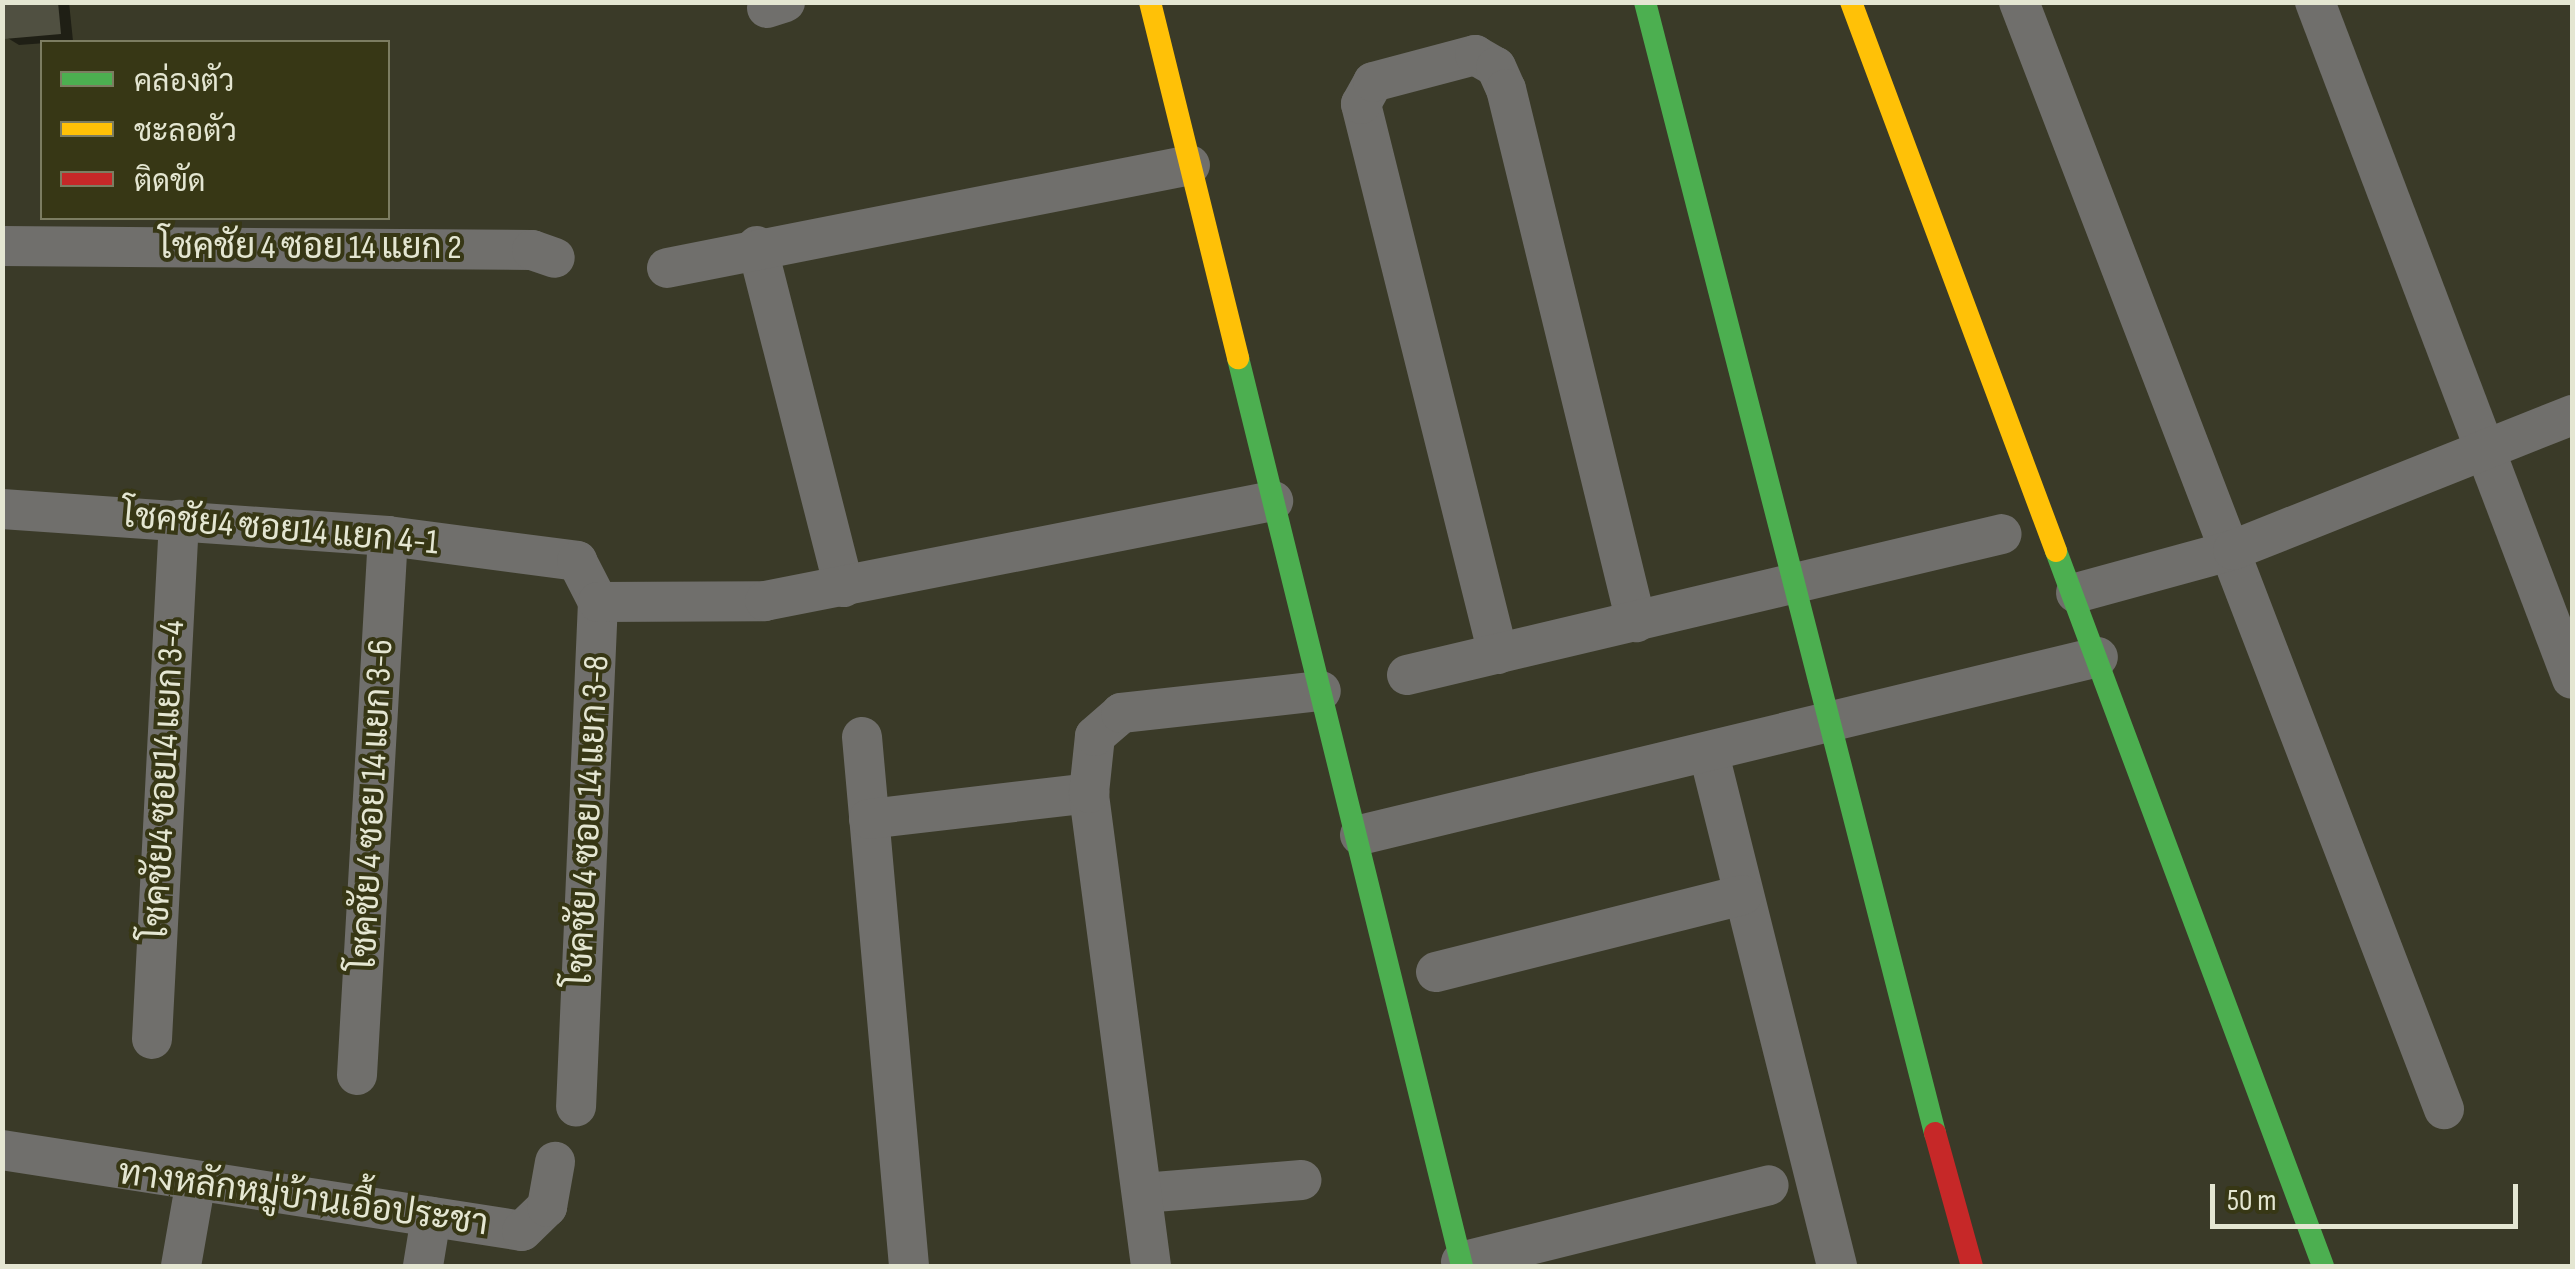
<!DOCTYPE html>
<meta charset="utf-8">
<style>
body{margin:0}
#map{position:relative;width:2575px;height:1269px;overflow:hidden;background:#3a3a28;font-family:"Sofia Sans Condensed",Sarabun,sans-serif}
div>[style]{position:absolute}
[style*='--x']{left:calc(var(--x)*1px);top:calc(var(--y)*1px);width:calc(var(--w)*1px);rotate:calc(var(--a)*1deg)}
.shadow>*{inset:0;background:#0007}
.building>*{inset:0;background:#505041}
.street>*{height:40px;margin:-20px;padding:0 20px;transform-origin:20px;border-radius:20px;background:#706f6c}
.fast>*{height:22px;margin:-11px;padding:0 11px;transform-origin:11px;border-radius:11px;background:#4caf50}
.slow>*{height:22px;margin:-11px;padding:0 11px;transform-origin:11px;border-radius:11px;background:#ffc107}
.jam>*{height:22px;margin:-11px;padding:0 11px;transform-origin:11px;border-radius:11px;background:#c62828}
span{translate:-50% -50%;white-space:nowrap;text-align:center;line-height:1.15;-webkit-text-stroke:8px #373715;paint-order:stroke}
.street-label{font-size:35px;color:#e4e6d2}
.frame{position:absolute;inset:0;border:5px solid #e4e6d2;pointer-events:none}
.legend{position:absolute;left:40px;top:40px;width:350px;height:180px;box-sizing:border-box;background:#373715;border:2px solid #7c7d61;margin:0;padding:12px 18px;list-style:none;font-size:30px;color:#e4e6d2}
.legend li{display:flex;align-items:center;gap:20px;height:50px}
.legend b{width:50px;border:2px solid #7c7d61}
.scale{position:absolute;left:2210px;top:1184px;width:308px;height:45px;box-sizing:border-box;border:5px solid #e4e6d2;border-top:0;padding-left:12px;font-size:30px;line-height:35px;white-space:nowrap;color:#e4e6d2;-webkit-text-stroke:8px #373715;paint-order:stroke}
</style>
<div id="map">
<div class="shadow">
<div style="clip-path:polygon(3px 2px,69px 2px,73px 41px,19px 45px,6px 37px)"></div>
</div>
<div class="building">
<div style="clip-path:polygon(2px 2px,58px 2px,61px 34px,4px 39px)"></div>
</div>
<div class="street">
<div style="--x:2019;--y:2;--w:1186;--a:69"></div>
<div style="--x:2315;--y:2;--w:724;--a:69.21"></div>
<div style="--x:767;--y:8;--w:19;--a:-18"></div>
<div style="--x:2;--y:246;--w:530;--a:0.43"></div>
<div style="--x:532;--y:250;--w:24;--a:19"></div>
<div style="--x:757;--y:246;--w:352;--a:75.7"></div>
<div style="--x:667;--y:268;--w:533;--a:-11.14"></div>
<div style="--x:2;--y:509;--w:387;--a:4"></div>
<div style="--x:388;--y:536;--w:191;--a:7.5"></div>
<div style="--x:577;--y:561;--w:46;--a:62.9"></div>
<div style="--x:598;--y:602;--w:505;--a:92.49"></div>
<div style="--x:2076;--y:593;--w:163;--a:-15.3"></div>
<div style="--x:2233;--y:550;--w:365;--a:-21.7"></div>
<div style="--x:598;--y:602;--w:167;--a:-0.3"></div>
<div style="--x:765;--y:601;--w:518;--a:-11.14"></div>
<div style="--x:1498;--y:654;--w:567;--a:-103.99"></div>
<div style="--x:1361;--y:104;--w:25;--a:-61"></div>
<div style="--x:1373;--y:82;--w:106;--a:-14.8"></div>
<div style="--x:1475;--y:55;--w:24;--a:30"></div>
<div style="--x:1496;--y:67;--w:24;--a:66"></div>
<div style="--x:1506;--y:89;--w:549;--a:76.29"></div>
<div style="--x:1407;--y:675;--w:611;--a:-13.33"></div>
<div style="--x:862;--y:737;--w:531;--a:84.92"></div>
<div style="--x:1709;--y:754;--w:528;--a:75.96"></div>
<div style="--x:869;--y:819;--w:222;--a:-6.7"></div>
<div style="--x:1360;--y:835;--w:759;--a:-13.56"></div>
<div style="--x:1436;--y:972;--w:316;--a:-14.1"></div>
<div style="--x:152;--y:1039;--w:520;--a:-87.02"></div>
<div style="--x:357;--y:1075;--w:540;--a:-86.71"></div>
<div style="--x:2;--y:1150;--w:526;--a:8.85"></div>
<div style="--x:522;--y:1231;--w:35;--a:-44"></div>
<div style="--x:547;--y:1207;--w:46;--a:-79.9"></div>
<div style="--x:1143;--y:1193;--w:159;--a:-4.7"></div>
<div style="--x:1461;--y:1262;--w:317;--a:-14"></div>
<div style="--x:181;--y:1266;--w:81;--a:-80.1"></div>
<div style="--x:423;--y:1266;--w:50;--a:-80.7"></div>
<div style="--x:1151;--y:1266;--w:477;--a:-97.5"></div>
<div style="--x:1089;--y:793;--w:57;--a:-84"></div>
<div style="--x:1095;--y:736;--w:35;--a:-41"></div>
<div style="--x:1121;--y:713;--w:201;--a:-6.3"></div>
</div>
<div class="fast">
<div style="--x:1645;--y:2;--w:1168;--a:75.62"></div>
<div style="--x:1238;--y:358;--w:935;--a:76.14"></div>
<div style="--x:2056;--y:551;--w:763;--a:69.52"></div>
</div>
<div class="slow">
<div style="--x:1150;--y:2;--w:367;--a:76.1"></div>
<div style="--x:1851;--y:2;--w:586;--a:69.52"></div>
</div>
<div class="jam">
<div style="--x:1935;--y:1133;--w:138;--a:74.5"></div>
</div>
<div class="street-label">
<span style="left:310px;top:248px">โชคชัย 4 ซอย 14 แยก 2</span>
<span style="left:280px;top:530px;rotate:5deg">โชคชัย4 ซอย14 แยก 4-1</span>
<span style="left:165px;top:780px;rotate:-87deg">โชคชัย4 ซอย14 แยก 3-4</span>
<span style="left:373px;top:805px;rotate:-87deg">โชคชัย 4 ซอย 14 แยก 3-6</span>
<span style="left:589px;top:821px;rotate:-87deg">โชคชัย 4 ซอย 14 แยก 3-8</span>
<span style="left:303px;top:1199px;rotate:8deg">ทางหลักหมู่บ้านเอื้อประชา</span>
</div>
<div class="frame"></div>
<ul class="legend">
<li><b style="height:12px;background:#4caf50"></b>คล่องตัว</li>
<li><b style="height:12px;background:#ffc107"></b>ชะลอตัว</li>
<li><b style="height:12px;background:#c62828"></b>ติดขัด</li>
</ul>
<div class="scale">50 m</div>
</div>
